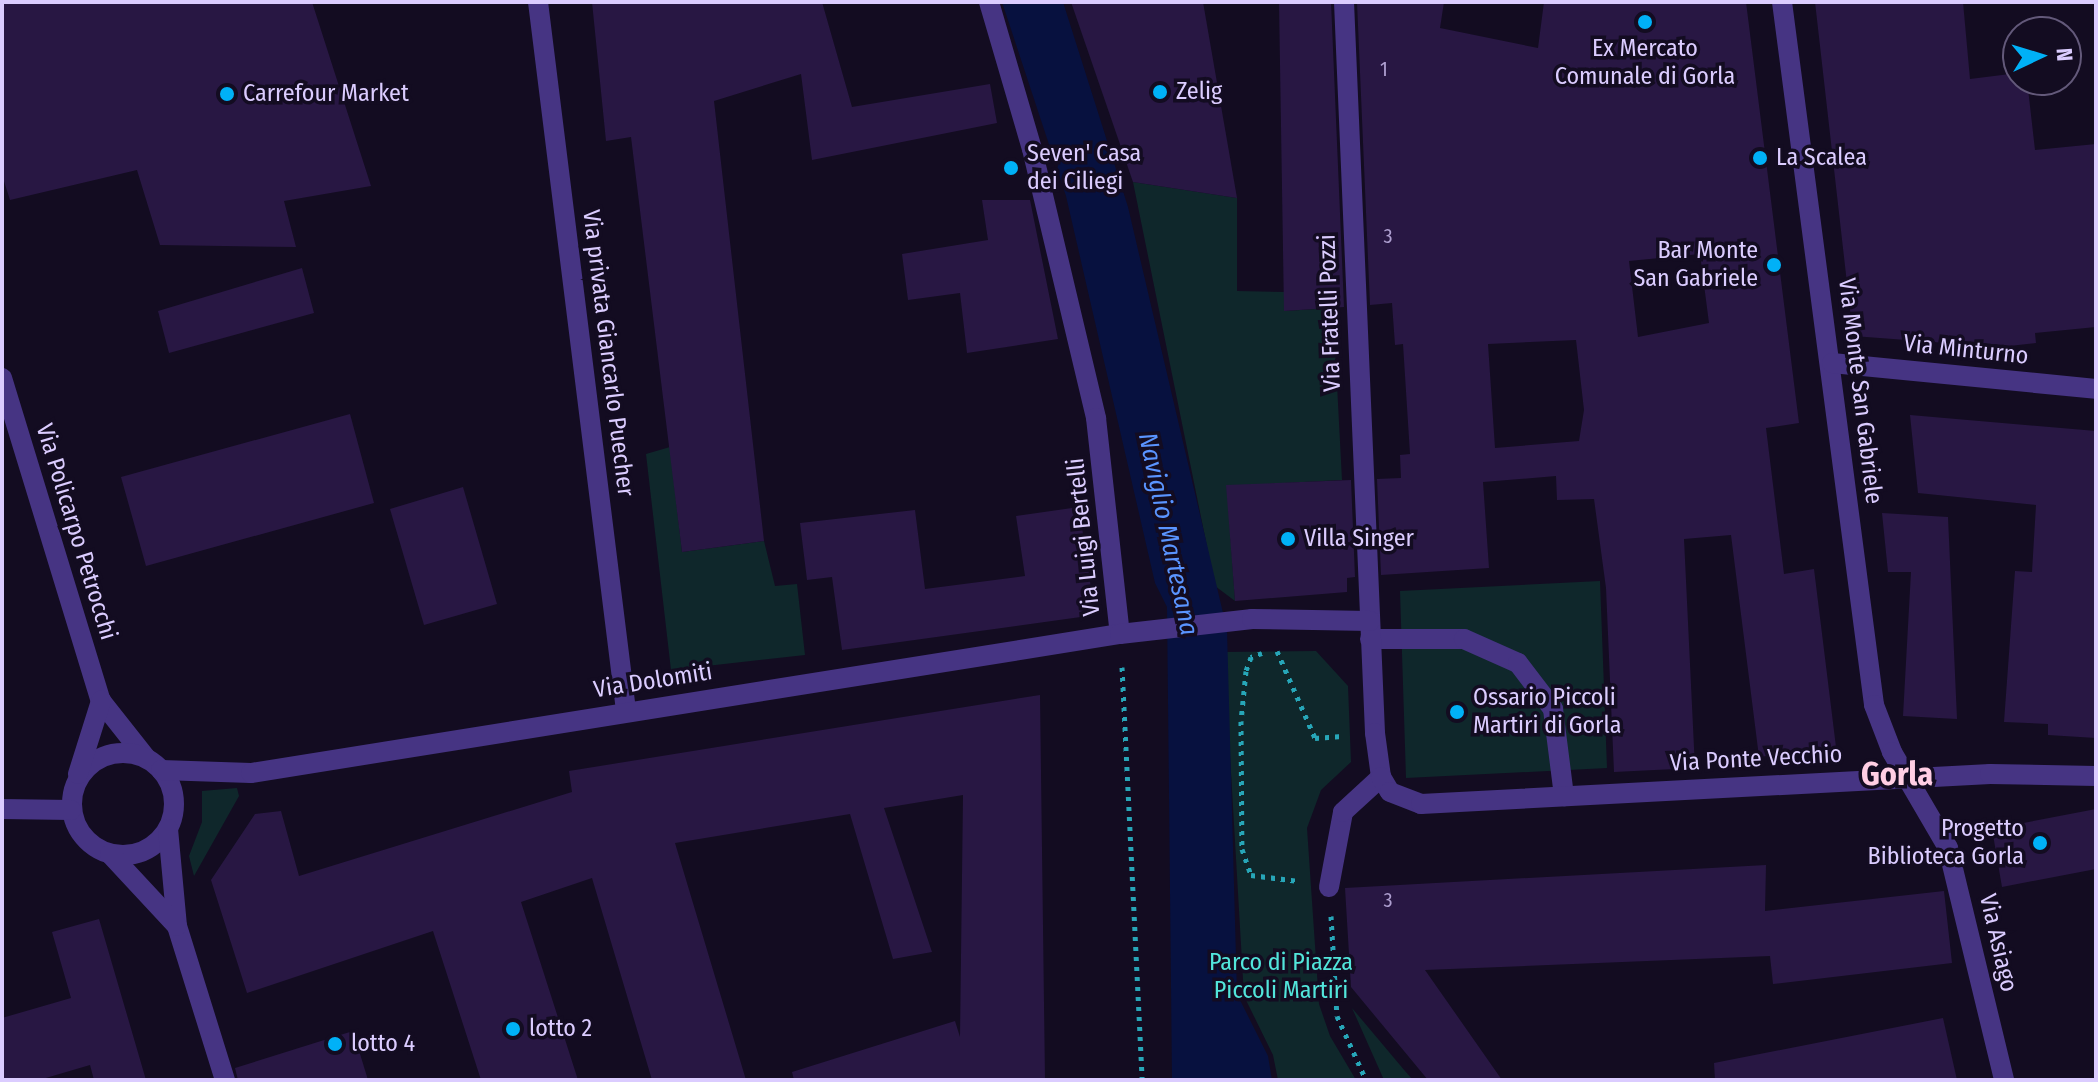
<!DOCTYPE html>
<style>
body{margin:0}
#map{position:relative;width:2098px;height:1082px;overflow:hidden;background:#130c21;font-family:"Fira Sans Condensed",sans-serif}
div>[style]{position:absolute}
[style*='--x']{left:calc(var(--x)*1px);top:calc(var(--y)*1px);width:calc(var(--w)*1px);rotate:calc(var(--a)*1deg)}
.green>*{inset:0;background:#0f272b}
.water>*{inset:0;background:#07113f}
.building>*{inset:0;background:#281743}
.path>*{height:5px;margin-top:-2.5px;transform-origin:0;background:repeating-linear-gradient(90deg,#27a6b8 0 4px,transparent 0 10px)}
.lane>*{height:20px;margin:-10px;padding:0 10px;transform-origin:10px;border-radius:10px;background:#463483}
.street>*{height:20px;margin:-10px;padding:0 10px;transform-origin:10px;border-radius:10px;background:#463483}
.street>.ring{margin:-10px;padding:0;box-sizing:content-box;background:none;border:20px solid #463483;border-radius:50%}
.dots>*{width:22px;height:22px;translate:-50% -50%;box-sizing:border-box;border:4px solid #130c21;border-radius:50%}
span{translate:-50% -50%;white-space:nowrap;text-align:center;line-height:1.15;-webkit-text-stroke:7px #130c21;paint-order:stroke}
.number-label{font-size:20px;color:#ae9fd0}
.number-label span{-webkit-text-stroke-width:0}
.poi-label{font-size:24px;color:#dbccff}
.left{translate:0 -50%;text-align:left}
.right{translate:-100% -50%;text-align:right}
.street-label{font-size:24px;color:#dbccff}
.park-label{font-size:24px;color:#52e5db}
.water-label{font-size:26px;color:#5a94ff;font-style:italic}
.district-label{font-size:32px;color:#ffcee4;font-weight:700}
.frame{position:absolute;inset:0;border:4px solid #dbccff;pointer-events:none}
.north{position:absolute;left:2002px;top:16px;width:80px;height:80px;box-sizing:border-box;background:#130c21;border:2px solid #63597a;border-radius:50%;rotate:86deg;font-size:22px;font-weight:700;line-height:32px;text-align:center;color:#dbccff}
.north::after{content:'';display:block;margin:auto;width:28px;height:36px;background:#00b1f7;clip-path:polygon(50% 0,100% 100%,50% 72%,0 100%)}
</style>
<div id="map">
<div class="green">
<div style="clip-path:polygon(1133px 182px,1237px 198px,1237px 291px,1284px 292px,1284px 311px,1333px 308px,1342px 480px,1227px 486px,1235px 601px,1215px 586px)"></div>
<div style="clip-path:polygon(670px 447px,682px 552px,764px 541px,775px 586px,797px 584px,805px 655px,671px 670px,646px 454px)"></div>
<div style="clip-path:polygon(1600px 581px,1607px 768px,1406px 778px,1400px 591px)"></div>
<div style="clip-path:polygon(1316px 651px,1348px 686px,1351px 762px,1321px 790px,1307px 828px,1319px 1004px,1330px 1036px,1356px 1080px,1278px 1080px,1273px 1055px,1244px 996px,1224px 652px)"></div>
<div style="clip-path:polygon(237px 788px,239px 796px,194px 876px,189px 856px,202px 822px,202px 791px)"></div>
<div style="clip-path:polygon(1352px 1008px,1405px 1071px,1413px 1080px,1384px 1080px)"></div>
</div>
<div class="water">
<div style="clip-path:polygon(1002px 2px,1063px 2px,1128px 207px,1227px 630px,1237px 994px,1268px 1056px,1272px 1080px,1172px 1080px,1167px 607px,1155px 583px,1066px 196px)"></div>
</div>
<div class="building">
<div style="clip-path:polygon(2px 2px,312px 2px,371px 186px,284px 201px,296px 247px,160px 245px,137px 170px,10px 200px,2px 175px)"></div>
<div style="clip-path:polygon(592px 2px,822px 2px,852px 107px,990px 84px,997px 123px,812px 160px,801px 74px,714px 101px,764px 541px,682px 552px,631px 137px,606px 141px)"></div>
<div style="clip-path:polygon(1071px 2px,1203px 2px,1237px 198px,1133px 182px)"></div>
<div style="clip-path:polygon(1279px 2px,1331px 2px,1344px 307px,1284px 311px)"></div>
<div style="clip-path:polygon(evenodd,1357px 2px,1444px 2px,1440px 28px,1538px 48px,1544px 2px,1746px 2px,1799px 423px,1766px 428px,1784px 574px,1814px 569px,1836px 747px,1759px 757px,1731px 535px,1684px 539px,1695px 768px,1614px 772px,1606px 588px,1594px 499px,1557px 500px,1556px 476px,1483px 482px,1489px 568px,1381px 575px,1377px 479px,1401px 478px,1400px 455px,1410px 454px,1403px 344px,1395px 345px,1392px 303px,1370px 305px,1357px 2px,1700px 254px,1709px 323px,1638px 337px,1629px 261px,1700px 254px,1357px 2px,1576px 340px,1584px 410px,1579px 441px,1495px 448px,1488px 344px,1576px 340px)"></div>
<div style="clip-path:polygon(1815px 2px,1963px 2px,1970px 79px,2018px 73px,2018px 80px,2027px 80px,2035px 150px,2096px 144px,2096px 327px,2035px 333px,2036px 343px,2000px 347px,1853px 336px)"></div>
<div style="clip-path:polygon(982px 200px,1030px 200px,1058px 339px,967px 353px,960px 293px,908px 300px,902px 254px,988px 240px)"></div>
<div style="clip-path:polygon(302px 268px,314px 313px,169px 353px,158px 311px)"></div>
<div style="clip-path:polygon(350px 414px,374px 503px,146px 566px,121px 477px)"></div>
<div style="clip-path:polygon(1910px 415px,2096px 431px,2096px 738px,2048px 735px,2048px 724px,2004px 722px,2015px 571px,2032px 572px,2036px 505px,1918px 493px)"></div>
<div style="clip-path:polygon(1351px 480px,1355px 577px,1347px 578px,1347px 592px,1235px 601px,1226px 485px)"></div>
<div style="clip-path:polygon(463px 487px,497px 604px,424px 625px,390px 509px)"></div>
<div style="clip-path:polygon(1079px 507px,1095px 615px,842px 650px,832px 577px,807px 580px,800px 523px,915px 510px,925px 589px,1025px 576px,1016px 516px)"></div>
<div style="clip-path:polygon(1882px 513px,1948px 517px,1957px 719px,1903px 716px,1911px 572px,1888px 572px)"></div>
<div style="clip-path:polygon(1040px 695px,1045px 1080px,794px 1080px,792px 1072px,955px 1021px,960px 1037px,963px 795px,884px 808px,932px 952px,893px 959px,850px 814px,675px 843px,746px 1080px,652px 1080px,592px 878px,521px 902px,578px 1080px,481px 1080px,433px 931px,247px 993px,211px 880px,255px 814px,281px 811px,299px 876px,572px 792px,569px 771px)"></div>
<div style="clip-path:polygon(2096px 809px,2096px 869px,2002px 887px,1992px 829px)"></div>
<div style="clip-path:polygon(1766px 865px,1765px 911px,1944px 891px,1952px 963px,1773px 984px,1770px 956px,1425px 970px,1502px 1080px,1428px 1080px,1351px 987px,1345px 888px)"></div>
<div style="clip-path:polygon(99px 919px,146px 1080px,94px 1080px,90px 1065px,39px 1080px,2px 1080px,2px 1018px,71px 998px,52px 932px)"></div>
<div style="clip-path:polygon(1943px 1018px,1957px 1080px,1715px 1080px,1714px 1063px)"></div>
<div style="clip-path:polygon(353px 1031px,368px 1080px,238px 1080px,235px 1068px)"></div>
</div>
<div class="path">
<div style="--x:1277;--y:651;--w:95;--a:66.4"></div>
<div style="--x:1315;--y:738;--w:27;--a:-4"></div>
<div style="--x:1262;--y:653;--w:12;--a:160"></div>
<div style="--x:1251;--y:657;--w:15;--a:110"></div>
<div style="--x:1246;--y:671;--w:50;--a:95.7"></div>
<div style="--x:1241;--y:721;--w:128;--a:89.6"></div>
<div style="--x:1242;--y:849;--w:28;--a:71"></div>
<div style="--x:1251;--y:875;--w:48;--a:7.1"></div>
<div style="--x:1122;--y:667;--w:413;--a:87.2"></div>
<div style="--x:1331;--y:916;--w:100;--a:86.6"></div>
<div style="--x:1337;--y:1016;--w:70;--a:65.6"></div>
</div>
<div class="lane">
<div style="--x:1370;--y:639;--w:94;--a:0"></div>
<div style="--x:1464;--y:639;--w:59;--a:24"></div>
<div style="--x:1518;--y:663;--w:58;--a:52.7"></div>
<div style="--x:1553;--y:709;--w:88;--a:82.8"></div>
<div style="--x:1329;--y:887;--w:76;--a:-79.4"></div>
<div style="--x:1343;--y:812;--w:52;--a:-42.6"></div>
</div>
<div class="street">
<div style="--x:538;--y:2;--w:714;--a:82.92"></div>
<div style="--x:989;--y:2;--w:153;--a:73.7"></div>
<div style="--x:1032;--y:149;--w:277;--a:76.6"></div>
<div style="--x:1096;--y:418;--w:217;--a:83.7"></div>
<div style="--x:1344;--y:2;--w:732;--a:87.57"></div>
<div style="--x:1375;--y:733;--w:44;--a:82.2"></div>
<div style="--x:1381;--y:777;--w:17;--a:59"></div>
<div style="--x:1390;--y:792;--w:33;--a:21"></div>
<div style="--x:1421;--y:804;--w:570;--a:-3.02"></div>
<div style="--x:1990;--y:774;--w:106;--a:1.1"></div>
<div style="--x:1782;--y:2;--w:709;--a:82.54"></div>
<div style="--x:1874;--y:705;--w:50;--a:69"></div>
<div style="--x:1892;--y:752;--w:111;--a:59.7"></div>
<div style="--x:1948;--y:848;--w:239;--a:76.4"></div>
<div style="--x:1832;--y:363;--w:265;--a:5.6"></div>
<div style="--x:2;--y:378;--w:338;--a:73"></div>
<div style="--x:101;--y:701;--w:73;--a:51.7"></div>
<div class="ring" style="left:72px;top:753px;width:82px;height:82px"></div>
<div style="--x:161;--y:770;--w:90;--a:1.9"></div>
<div style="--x:251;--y:773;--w:880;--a:-9.09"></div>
<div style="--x:1120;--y:634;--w:133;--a:-6.5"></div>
<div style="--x:1252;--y:619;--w:118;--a:1"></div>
<div style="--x:78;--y:774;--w:77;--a:-72.5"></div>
<div style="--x:2;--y:809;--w:69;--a:0.8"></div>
<div style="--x:168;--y:829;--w:97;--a:84.7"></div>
<div style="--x:177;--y:926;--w:161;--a:72.7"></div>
<div style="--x:110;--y:854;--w:98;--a:47.1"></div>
</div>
<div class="dots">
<div style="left:1645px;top:22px;background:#00b1f7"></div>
<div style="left:1160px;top:92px;background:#00b1f7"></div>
<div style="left:227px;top:94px;background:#00b1f7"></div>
<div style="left:1760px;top:158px;background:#00b1f7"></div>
<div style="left:1011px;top:168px;background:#00b1f7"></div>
<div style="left:1774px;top:265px;background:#00b1f7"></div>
<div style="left:1288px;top:539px;background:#00b1f7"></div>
<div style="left:1457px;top:712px;background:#00b1f7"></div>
<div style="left:2040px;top:843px;background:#00b1f7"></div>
<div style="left:513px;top:1029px;background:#00b1f7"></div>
<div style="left:335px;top:1044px;background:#00b1f7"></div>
</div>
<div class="number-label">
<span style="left:1384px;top:69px">1</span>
<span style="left:1388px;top:236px">3</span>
<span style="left:1388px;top:900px">3</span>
</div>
<div class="poi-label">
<span style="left:1645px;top:63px">Ex Mercato<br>Comunale di Gorla</span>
<span class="left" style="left:1176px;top:92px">Zelig</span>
<span class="left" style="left:243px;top:94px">Carrefour Market</span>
<span class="left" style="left:1027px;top:168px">Seven' Casa<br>dei Ciliegi</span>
<span class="left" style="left:1776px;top:158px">La Scalea</span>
<span class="right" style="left:1758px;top:265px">Bar Monte<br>San Gabriele</span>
<span class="left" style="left:1304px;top:539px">Villa Singer</span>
<span class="left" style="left:1473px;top:712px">Ossario Piccoli<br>Martiri di Gorla</span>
<span class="right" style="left:2024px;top:843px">Progetto<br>Biblioteca Gorla</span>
<span class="left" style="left:529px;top:1029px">lotto 2</span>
<span class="left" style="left:351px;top:1044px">lotto 4</span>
</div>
<div class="street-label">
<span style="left:1330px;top:313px;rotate:-92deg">Via Fratelli Pozzi</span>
<span style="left:1966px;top:350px;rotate:6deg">Via Minturno</span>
<span style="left:608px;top:353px;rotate:83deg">Via privata Giancarlo Puecher</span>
<span style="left:1860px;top:391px;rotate:83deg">Via Monte San Gabriele</span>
<span style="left:76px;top:532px;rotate:73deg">Via Policarpo Petrocchi</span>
<span style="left:1084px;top:537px;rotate:-96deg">Via Luigi Bertelli</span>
<span style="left:653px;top:681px;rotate:-9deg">Via Dolomiti</span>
<span style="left:1756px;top:759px;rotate:-3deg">Via Ponte Vecchio</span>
<span style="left:1998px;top:943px;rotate:77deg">Via Asiago</span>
</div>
<div class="park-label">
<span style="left:1281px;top:977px">Parco di Piazza<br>Piccoli Martiri</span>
</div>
<div class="water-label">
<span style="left:1168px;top:534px;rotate:78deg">Naviglio Martesana</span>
</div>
<div class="district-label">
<span style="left:1897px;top:774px">Gorla</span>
</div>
<div class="frame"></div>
<div class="north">N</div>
</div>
